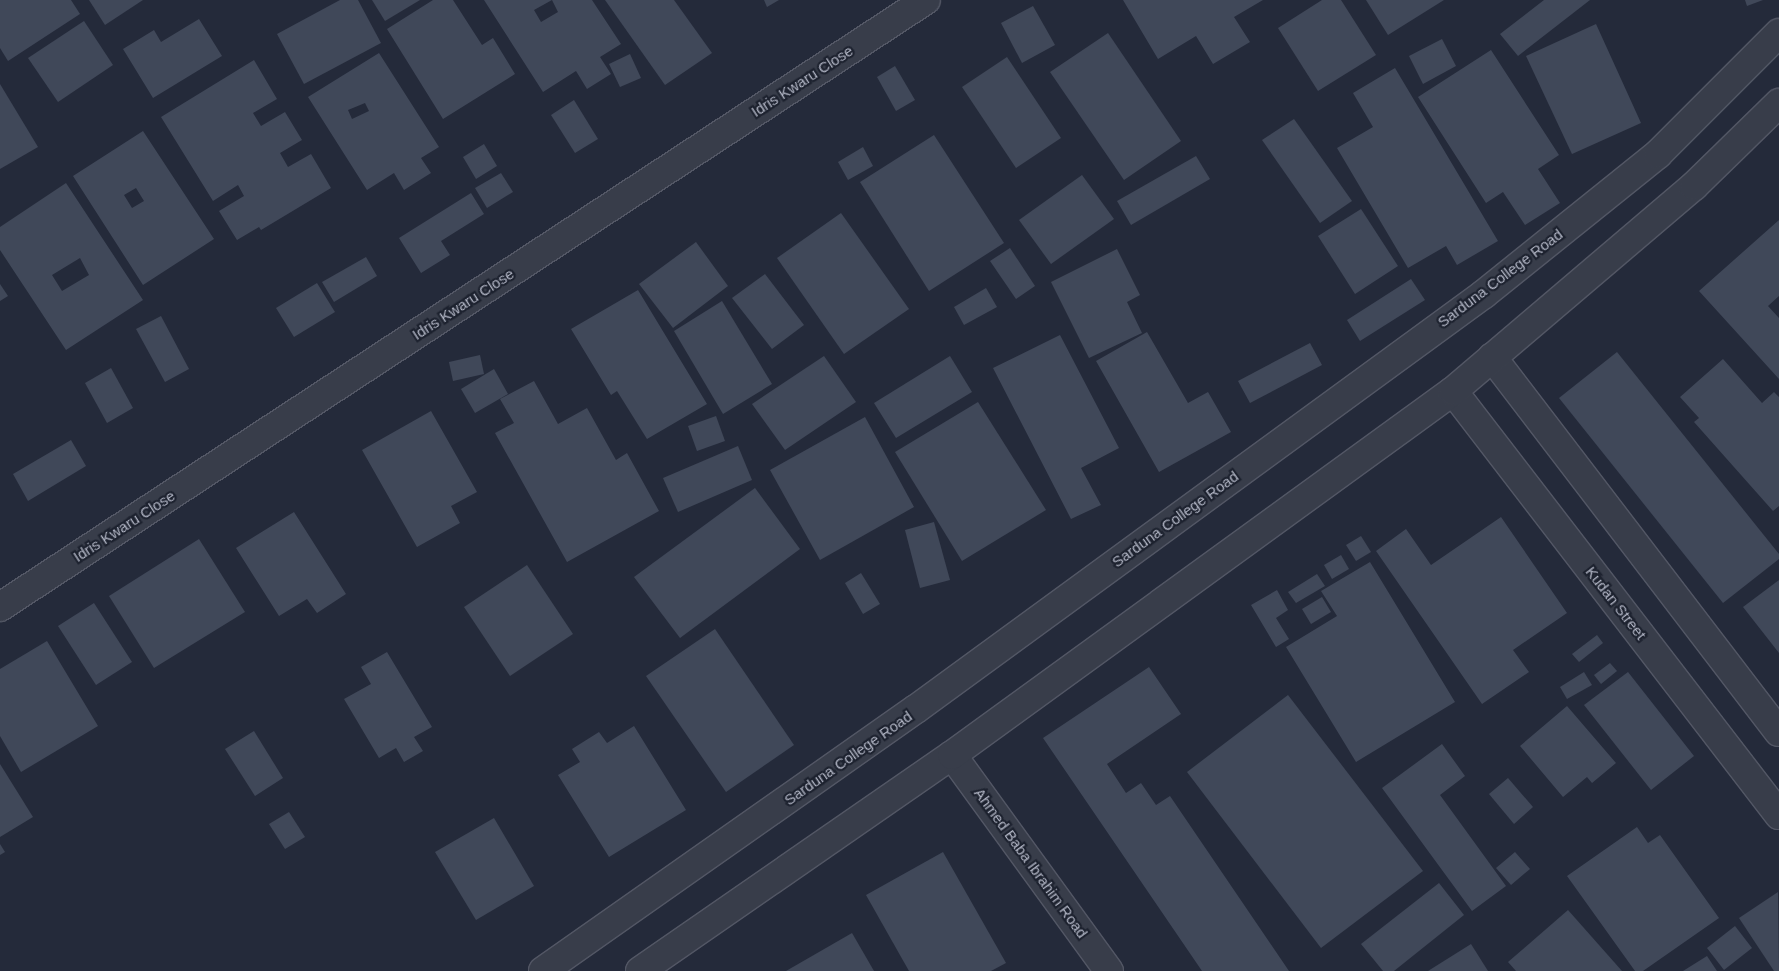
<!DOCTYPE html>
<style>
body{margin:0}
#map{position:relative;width:1779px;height:971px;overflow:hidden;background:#242a3a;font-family:Helvetica,sans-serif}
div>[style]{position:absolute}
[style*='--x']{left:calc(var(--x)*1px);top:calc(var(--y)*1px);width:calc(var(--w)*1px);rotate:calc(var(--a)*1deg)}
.building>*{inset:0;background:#404859}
.roads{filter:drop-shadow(1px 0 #535765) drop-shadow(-1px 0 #535765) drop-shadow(0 1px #535765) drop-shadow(0 -1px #535765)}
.minor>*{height:28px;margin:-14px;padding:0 14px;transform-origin:14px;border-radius:14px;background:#383d4a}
span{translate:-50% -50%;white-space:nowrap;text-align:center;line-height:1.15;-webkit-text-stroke:4.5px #1d222f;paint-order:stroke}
.street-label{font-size:15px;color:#b3b7c6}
</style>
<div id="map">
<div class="building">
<div style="clip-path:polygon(0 0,71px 0,80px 14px,8px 61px,0 48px)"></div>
<div style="clip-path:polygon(89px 0,143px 0,105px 25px)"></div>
<div style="clip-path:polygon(340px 0,358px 0,381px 43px,304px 84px,277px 34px)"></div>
<div style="clip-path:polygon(372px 0,420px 0,385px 21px)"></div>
<div style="clip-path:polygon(433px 0,453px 0,482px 45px,493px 38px,515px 74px,443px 119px,387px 29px)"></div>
<div style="clip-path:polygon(evenodd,484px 0,592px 0,621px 44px,600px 57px,611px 74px,587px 89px,576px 71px,543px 92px,484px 0,552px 0,558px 12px,541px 22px,534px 10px,552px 0)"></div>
<div style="clip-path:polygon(605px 0,674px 0,712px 53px,665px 85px)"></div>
<div style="clip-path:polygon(764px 0,779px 0,767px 7px)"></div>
<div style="clip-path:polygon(1123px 0,1263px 0,1234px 17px,1250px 42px,1213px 64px,1196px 36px,1158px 59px)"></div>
<div style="clip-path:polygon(1322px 0,1341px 0,1376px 55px,1318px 91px,1278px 28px)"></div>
<div style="clip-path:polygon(1366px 0,1444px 0,1388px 35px)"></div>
<div style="clip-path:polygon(1544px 0,1590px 0,1518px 56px,1500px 34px)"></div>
<div style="clip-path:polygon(1745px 0,1763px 0,1747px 6px)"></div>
<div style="clip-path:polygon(1033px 6px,1055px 45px,1022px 63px,1001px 23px)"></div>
<div style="clip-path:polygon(199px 19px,222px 56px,153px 98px,123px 49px,154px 30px,161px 42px)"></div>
<div style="clip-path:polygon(84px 21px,113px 65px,58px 102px,28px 58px)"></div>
<div style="clip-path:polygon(1596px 24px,1641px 123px,1572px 154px,1526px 56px)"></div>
<div style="clip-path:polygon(1108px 33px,1181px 141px,1124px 180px,1050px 72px)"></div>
<div style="clip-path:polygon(1442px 39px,1456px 66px,1423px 84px,1409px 56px)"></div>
<div style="clip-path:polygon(1491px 50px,1559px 155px,1538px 169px,1560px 203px,1525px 225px,1503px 192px,1486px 203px,1418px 97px)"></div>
<div style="clip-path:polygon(evenodd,379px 53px,439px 147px,421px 158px,431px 173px,404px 190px,394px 173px,367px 190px,308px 97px,379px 53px,365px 103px,369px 111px,352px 119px,348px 110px,365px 103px)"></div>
<div style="clip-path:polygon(630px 54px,641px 78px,620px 87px,609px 64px)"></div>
<div style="clip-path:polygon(1007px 57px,1061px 138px,1016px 168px,962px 87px)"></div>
<div style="clip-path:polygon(254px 60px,277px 99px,253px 113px,261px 126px,285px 112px,302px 140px,280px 153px,288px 167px,311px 154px,331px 188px,261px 230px,259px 227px,237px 240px,219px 211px,244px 196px,238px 185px,213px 201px,161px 117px)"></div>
<div style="clip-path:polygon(895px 66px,915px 100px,896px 111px,877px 77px)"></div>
<div style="clip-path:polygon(1395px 68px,1498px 241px,1457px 265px,1446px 246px,1408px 268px,1337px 148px,1373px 127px,1353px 93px)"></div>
<div style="clip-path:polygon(0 84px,38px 147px,0 169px)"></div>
<div style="clip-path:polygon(574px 100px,598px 139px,575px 153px,551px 115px)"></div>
<div style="clip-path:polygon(1294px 119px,1352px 201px,1320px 223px,1262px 140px)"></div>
<div style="clip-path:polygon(evenodd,143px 131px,214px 239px,143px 285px,73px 176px,143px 131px,136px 188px,144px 201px,132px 208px,124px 195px,136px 188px)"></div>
<div style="clip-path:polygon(934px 135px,1004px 243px,929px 291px,860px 182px)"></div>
<div style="clip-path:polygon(484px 144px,497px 166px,476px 179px,463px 157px)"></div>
<div style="clip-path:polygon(863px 147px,873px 166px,848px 180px,838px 162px)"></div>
<div style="clip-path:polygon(1196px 156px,1210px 179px,1131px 225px,1117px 201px)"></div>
<div style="clip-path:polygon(501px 173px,513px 192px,487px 208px,475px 188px)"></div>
<div style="clip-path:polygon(1082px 175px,1114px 219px,1051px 264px,1019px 220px)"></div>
<div style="clip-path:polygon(evenodd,66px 183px,143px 300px,66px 350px,0 250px,0 227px,66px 183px,80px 258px,89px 275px,62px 291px,52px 275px,80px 258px)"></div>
<div style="clip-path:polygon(471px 193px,484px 214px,441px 241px,450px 255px,421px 273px,399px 238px)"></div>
<div style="clip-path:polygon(1361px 209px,1398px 266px,1355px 294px,1318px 236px)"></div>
<div style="clip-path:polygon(841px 213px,909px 309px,844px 354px,777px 258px)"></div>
<div style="clip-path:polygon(1779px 220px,1779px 296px,1768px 306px,1779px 318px,1779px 379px,1699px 291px)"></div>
<div style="clip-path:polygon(696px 242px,728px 286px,673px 328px,639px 284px)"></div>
<div style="clip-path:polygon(1010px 248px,1035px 286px,1016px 299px,990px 261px)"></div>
<div style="clip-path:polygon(1117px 249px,1140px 295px,1127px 302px,1142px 333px,1089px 358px,1051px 282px)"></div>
<div style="clip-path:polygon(366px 257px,377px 276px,334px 302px,322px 282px)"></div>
<div style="clip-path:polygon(765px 274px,804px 325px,772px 349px,732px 298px)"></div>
<div style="clip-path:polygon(1411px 279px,1425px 300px,1360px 341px,1347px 320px)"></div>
<div style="clip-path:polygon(317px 283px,335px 312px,294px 337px,276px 308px)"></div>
<div style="clip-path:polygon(0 284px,8px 296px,0 301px)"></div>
<div style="clip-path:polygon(986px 288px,997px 307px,964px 325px,954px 307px)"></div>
<div style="clip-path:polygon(638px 290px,707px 404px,647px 439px,617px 391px,611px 395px,571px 329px)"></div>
<div style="clip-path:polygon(722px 301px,772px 384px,723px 414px,674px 331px)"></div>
<div style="clip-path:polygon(161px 316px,189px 369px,165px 382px,136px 329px)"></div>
<div style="clip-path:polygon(1147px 332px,1188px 403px,1208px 392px,1231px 432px,1159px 472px,1096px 361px)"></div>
<div style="clip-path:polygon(1060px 335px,1119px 448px,1081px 468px,1101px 505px,1071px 519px,993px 368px)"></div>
<div style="clip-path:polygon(1310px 343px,1322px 365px,1250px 403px,1238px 381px)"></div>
<div style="clip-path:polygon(1617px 352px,1779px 554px,1779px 559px,1723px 603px,1559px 398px)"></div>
<div style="clip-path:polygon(480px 355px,484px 374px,453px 381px,449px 362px)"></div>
<div style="clip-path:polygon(824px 356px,856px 402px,785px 450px,752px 404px)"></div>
<div style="clip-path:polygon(950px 356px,972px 392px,896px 438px,874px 403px)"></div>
<div style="clip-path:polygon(1723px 359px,1762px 403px,1774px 392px,1779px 397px,1779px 506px,1773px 511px,1694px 422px,1699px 418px,1680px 397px)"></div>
<div style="clip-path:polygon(111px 368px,133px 408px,107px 423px,85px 383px)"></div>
<div style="clip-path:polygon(494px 369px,508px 394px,475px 413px,461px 389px)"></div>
<div style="clip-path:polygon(534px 381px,558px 424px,587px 408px,616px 460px,627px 453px,659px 511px,567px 562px,495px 433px,514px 423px,500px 399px)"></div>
<div style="clip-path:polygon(978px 402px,1046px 510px,962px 561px,895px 452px)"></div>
<div style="clip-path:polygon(431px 411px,477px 492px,451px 506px,460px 523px,417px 547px,362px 450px)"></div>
<div style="clip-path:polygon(716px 416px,725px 441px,697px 451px,688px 426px)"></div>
<div style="clip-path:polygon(865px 417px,914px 507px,820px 560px,770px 470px)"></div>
<div style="clip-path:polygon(71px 440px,86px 466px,28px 501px,13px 474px)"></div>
<div style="clip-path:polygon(738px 446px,752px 480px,678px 512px,663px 478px)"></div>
<div style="clip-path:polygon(755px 488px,800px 549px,680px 638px,634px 577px)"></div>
<div style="clip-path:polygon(294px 512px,346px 594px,317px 613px,307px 599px,279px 616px,236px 548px)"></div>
<div style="clip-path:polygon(1501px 517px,1567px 613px,1513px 650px,1529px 672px,1482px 704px,1376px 551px,1406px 529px,1431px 565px)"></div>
<div style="clip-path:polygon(934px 522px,950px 580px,920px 588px,905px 530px)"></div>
<div style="clip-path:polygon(1361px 536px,1371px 552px,1356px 561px,1346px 545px)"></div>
<div style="clip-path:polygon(199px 539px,245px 612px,154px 668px,109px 596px)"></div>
<div style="clip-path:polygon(1341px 555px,1349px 569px,1332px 579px,1324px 565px)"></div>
<div style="clip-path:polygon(1370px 562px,1455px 702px,1356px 762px,1286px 647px,1337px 616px,1321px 591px)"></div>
<div style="clip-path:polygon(527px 565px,573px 634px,510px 676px,464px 607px)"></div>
<div style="clip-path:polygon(861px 573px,880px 604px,863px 614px,845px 583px)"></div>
<div style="clip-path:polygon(1317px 574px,1325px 586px,1296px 603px,1288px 592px)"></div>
<div style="clip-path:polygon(1779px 580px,1779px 653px,1743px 607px)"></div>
<div style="clip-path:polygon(1277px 590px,1288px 610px,1276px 618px,1289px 639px,1276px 647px,1251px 605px)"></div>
<div style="clip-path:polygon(1322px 597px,1331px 612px,1311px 624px,1302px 609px)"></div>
<div style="clip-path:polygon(94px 603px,132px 662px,96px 685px,58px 626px)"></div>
<div style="clip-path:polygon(715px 629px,794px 745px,726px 792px,646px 676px)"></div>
<div style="clip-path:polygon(1597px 635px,1603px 643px,1579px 662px,1572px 654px)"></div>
<div style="clip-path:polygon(47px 641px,98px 726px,21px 772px,0 736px,0 669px)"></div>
<div style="clip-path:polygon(387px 652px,432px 727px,414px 737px,423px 751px,404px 762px,396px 748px,379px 758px,344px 699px,371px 684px,361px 667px)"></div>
<div style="clip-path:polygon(1610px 663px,1617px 671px,1601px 684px,1594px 675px)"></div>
<div style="clip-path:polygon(1149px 667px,1181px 714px,1107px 764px,1126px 793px,1141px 783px,1156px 805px,1170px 796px,1289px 971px,1202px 971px,1043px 738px)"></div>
<div style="clip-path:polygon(1584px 672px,1592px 685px,1567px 699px,1560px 687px)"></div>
<div style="clip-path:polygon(1628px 672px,1694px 756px,1651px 790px,1584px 705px)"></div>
<div style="clip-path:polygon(1288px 695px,1423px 871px,1321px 948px,1187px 772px)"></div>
<div style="clip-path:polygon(1567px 706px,1616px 763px,1592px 783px,1587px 777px,1563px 797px,1520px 746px)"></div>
<div style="clip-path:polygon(634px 726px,686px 810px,609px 857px,558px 775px,580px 762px,572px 749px,599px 732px,607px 743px)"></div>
<div style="clip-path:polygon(254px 731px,283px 778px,255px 796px,225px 749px)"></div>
<div style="clip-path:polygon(1442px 744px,1465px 776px,1440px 795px,1506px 886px,1472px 911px,1382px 788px)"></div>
<div style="clip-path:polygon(0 764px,33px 817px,0 837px)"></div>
<div style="clip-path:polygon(1508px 778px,1533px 807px,1514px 824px,1489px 794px)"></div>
<div style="clip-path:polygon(289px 812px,305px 837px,285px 849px,269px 824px)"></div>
<div style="clip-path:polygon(494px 818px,534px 886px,476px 920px,435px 852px)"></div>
<div style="clip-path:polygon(1637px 827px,1648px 843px,1660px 835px,1719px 918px,1643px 971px,1635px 971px,1567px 876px)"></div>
<div style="clip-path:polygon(0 844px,5px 852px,0 855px)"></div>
<div style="clip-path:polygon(943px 852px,1006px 963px,991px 971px,909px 971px,866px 895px)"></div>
<div style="clip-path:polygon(1515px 852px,1530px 869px,1511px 885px,1496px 868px)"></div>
<div style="clip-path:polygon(1439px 883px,1464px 915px,1394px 971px,1383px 971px,1361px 944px)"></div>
<div style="clip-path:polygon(1778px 892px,1779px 971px,1774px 971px,1739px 918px)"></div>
<div style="clip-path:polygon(1568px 910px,1622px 971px,1516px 971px,1508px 962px)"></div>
<div style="clip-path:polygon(1735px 926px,1752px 948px,1724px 970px,1707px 948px)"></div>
<div style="clip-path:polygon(852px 933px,874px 971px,786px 971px)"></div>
<div style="clip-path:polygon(1471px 944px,1488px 971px,1428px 971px)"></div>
<div style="clip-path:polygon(1707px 956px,1717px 971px,1683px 971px)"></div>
</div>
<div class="roads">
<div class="minor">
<div style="--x:1492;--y:357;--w:472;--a:52.6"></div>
<div style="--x:1453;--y:391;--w:535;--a:52.44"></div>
<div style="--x:0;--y:607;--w:1107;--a:-33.25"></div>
<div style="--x:952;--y:755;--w:267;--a:54"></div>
<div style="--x:543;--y:971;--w:456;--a:-35.1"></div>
<div style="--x:916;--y:709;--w:703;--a:-36.15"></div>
<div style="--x:1484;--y:294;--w:223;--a:-38.8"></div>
<div style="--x:1658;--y:154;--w:171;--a:-45"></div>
<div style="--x:640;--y:971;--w:379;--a:-34.7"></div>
<div style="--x:952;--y:755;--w:619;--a:-36"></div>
<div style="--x:1453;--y:391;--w:316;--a:-40.4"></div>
<div style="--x:1694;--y:186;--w:119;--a:-44.3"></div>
</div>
</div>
<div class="street-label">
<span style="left:802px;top:81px;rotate:-33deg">Idris Kwaru Close</span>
<span style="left:1500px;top:278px;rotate:-37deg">Sarduna College Road</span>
<span style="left:463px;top:304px;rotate:-33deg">Idris Kwaru Close</span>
<span style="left:1175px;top:519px;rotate:-36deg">Sarduna College Road</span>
<span style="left:124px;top:526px;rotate:-33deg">Idris Kwaru Close</span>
<span style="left:1616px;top:603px;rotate:52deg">Kudan Street</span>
<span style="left:848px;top:758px;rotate:-35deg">Sarduna College Road</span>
<span style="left:1031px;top:863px;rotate:54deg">Ahmed Baba Ibrahim Road</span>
</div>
</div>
